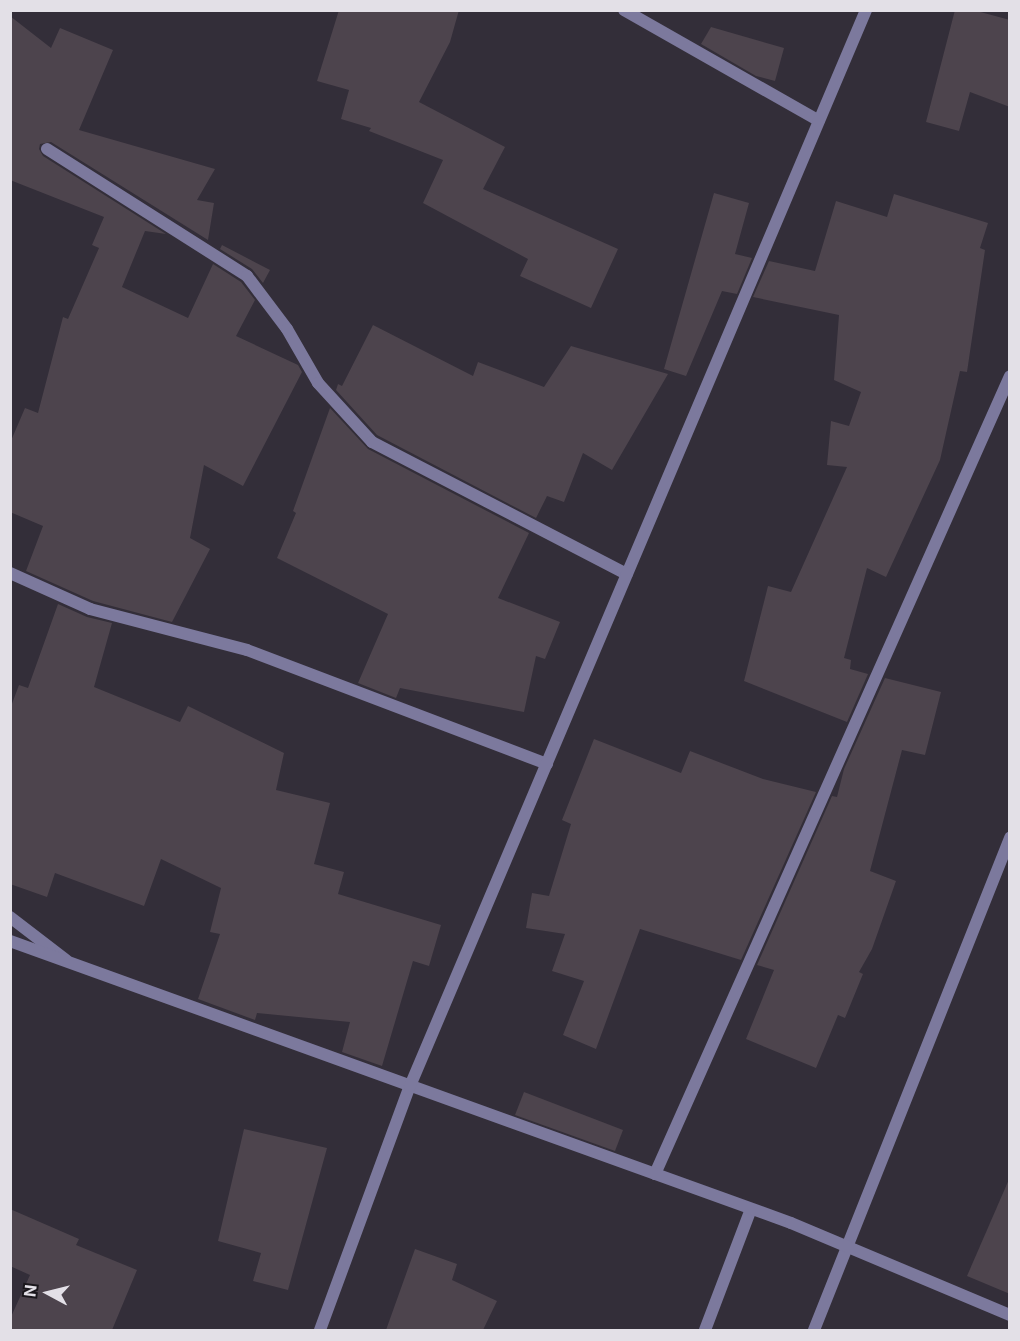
<!DOCTYPE html>
<style>
body{margin:0}
#map{position:relative;width:1020px;height:1341px;overflow:hidden;background:#332e39;font-family:Inter,sans-serif}
div>[style]{position:absolute}
[style*='--x']{left:calc(var(--x)*1px);top:calc(var(--y)*1px);width:calc(var(--w)*1px);rotate:calc(var(--a)*1deg)}
.building>*{inset:0;background:#4d444d}
.minor>*{height:12px;margin:-6px;padding:0 6px;transform-origin:6px;border-radius:6px;background:#7c799d}
.tertiary>*{height:12px;margin:-6px;padding:0 6px;transform-origin:6px;border-radius:6px;background:#7c799d}
span{translate:-50% -50%;white-space:nowrap;text-align:center;line-height:1.15;-webkit-text-stroke:6px #1a171c;paint-order:stroke}
.frame{position:absolute;inset:0;border:12px solid #e3e0e7;pointer-events:none}
.north{position:absolute;left:18px;top:1263px;width:60px;height:60px;-webkit-text-stroke:4px #1a171c;paint-order:stroke;rotate:277deg;font-size:16px;font-weight:700;line-height:24px;text-align:center;color:#e3e0e7}
.north::after{content:'';display:block;margin:auto;width:21px;height:27px;background:#e3e0e7;clip-path:polygon(50% 0,100% 100%,50% 72%,0 100%)}
</style>
<div id="map">
<div class="building">
<div style="clip-path:polygon(339px 10px,459px 10px,450px 42px,419px 102px,505px 147px,483px 189px,618px 249px,591px 308px,520px 276px,528px 259px,423px 203px,443px 160px,369px 131px,371px 128px,341px 119px,349px 90px,317px 81px)"></div>
<div style="clip-path:polygon(955px 10px,973px 10px,1010px 20px,1010px 107px,970px 92px,959px 131px,926px 122px)"></div>
<div style="clip-path:polygon(10px 16px,51px 48px,60px 28px,113px 50px,79px 130px,215px 169px,197px 200px,214px 203px,208px 240px,51px 142px,40px 144px,39px 149px,43px 156px,166px 234px,145px 231px,122px 287px,188px 318px,213px 264px,241px 282px,255px 300px,236px 336px,298px 365px,302px 372px,243px 486px,204px 465px,190px 538px,210px 549px,172px 622px,93px 601px,26px 571px,43px 526px,10px 512px,10px 443px,25px 408px,38px 413px,63px 317px,68px 319px,99px 248px,92px 245px,104px 217px,10px 180px)"></div>
<div style="clip-path:polygon(711px 27px,784px 48px,775px 81px,756px 76px,701px 44px)"></div>
<div style="clip-path:polygon(714px 193px,749px 203px,735px 254px,752px 258px,737px 294px,722px 291px,686px 376px,664px 369px)"></div>
<div style="clip-path:polygon(894px 194px,988px 223px,980px 248px,985px 250px,967px 372px,960px 371px,940px 460px,886px 577px,867px 568px,844px 658px,851px 660px,850px 669px,868px 674px,847px 722px,744px 681px,768px 586px,791px 592px,847px 467px,827px 465px,831px 421px,849px 426px,861px 392px,834px 380px,839px 315px,753px 297px,769px 261px,815px 271px,836px 201px,887px 217px)"></div>
<div style="clip-path:polygon(222px 245px,270px 270px,263px 283px,252px 269px,220px 249px)"></div>
<div style="clip-path:polygon(373px 325px,473px 376px,478px 362px,544px 387px,571px 346px,668px 374px,612px 470px,583px 453px,564px 502px,547px 496px,536px 518px,377px 435px,336px 390px,338px 384px,342px 386px)"></div>
<div style="clip-path:polygon(330px 408px,368px 449px,529px 533px,498px 598px,560px 622px,545px 659px,536px 656px,524px 712px,400px 688px,396px 698px,358px 683px,388px 614px,277px 558px,296px 513px,293px 511px)"></div>
<div style="clip-path:polygon(58px 604px,87px 617px,112px 623px,94px 687px,180px 722px,188px 706px,284px 753px,276px 790px,330px 803px,314px 864px,344px 872px,338px 894px,441px 925px,429px 966px,413px 961px,382px 1066px,342px 1052px,350px 1022px,257px 1013px,255px 1020px,198px 999px,220px 934px,210px 932px,221px 888px,161px 859px,144px 906px,55px 873px,47px 897px,10px 884px,10px 709px,19px 685px,28px 688px)"></div>
<div style="clip-path:polygon(885px 678px,941px 692px,925px 755px,902px 750px,870px 871px,896px 881px,872px 949px,859px 972px,863px 974px,845px 1018px,838px 1015px,816px 1068px,746px 1039px,774px 970px,757px 965px,832px 796px,837px 797px,844px 769px)"></div>
<div style="clip-path:polygon(594px 739px,681px 773px,690px 751px,763px 779px,816px 792px,741px 960px,640px 929px,596px 1049px,563px 1035px,584px 981px,552px 971px,565px 934px,526px 928px,532px 893px,549px 896px,571px 824px,562px 820px)"></div>
<div style="clip-path:polygon(524px 1092px,623px 1130px,615px 1151px,515px 1115px)"></div>
<div style="clip-path:polygon(244px 1129px,327px 1148px,288px 1290px,253px 1281px,261px 1253px,218px 1241px)"></div>
<div style="clip-path:polygon(1010px 1177px,1010px 1294px,967px 1276px)"></div>
<div style="clip-path:polygon(10px 1209px,79px 1239px,76px 1245px,137px 1270px,112px 1330px,10px 1330px,10px 1319px,30px 1275px,10px 1266px)"></div>
<div style="clip-path:polygon(415px 1249px,457px 1264px,452px 1280px,497px 1301px,483px 1330px,386px 1330px)"></div>
</div>
<div class="minor">
<div style="--x:624;--y:10;--w:224;--a:29.6"></div>
<div style="--x:47;--y:149;--w:237;--a:32.4"></div>
<div style="--x:247;--y:276;--w:66;--a:53"></div>
<div style="--x:287;--y:329;--w:62;--a:60.1"></div>
<div style="--x:318;--y:383;--w:80;--a:47.5"></div>
<div style="--x:372;--y:442;--w:287;--a:27.4"></div>
<div style="--x:10;--y:573;--w:88;--a:24.2"></div>
<div style="--x:90;--y:609;--w:162;--a:14.6"></div>
<div style="--x:247;--y:650;--w:321;--a:20.8"></div>
<div style="--x:10;--y:917;--w:71;--a:37.5"></div>
<div style="--x:655;--y:1174;--w:873;--a:-66.02"></div>
<div style="--x:705;--y:1330;--w:129;--a:-69.2"></div>
<div style="--x:814;--y:1330;--w:530;--a:-68.28"></div>
</div>
<div class="tertiary">
<div style="--x:10;--y:941;--w:830;--a:19.85"></div>
<div style="--x:791;--y:1223;--w:238;--a:22.8"></div>
<div style="--x:320;--y:1330;--w:260;--a:-69.8"></div>
<div style="--x:410;--y:1086;--w:1169;--a:-67.03"></div>
</div>
<div class="frame"></div>
<div class="north">N</div>
</div>
